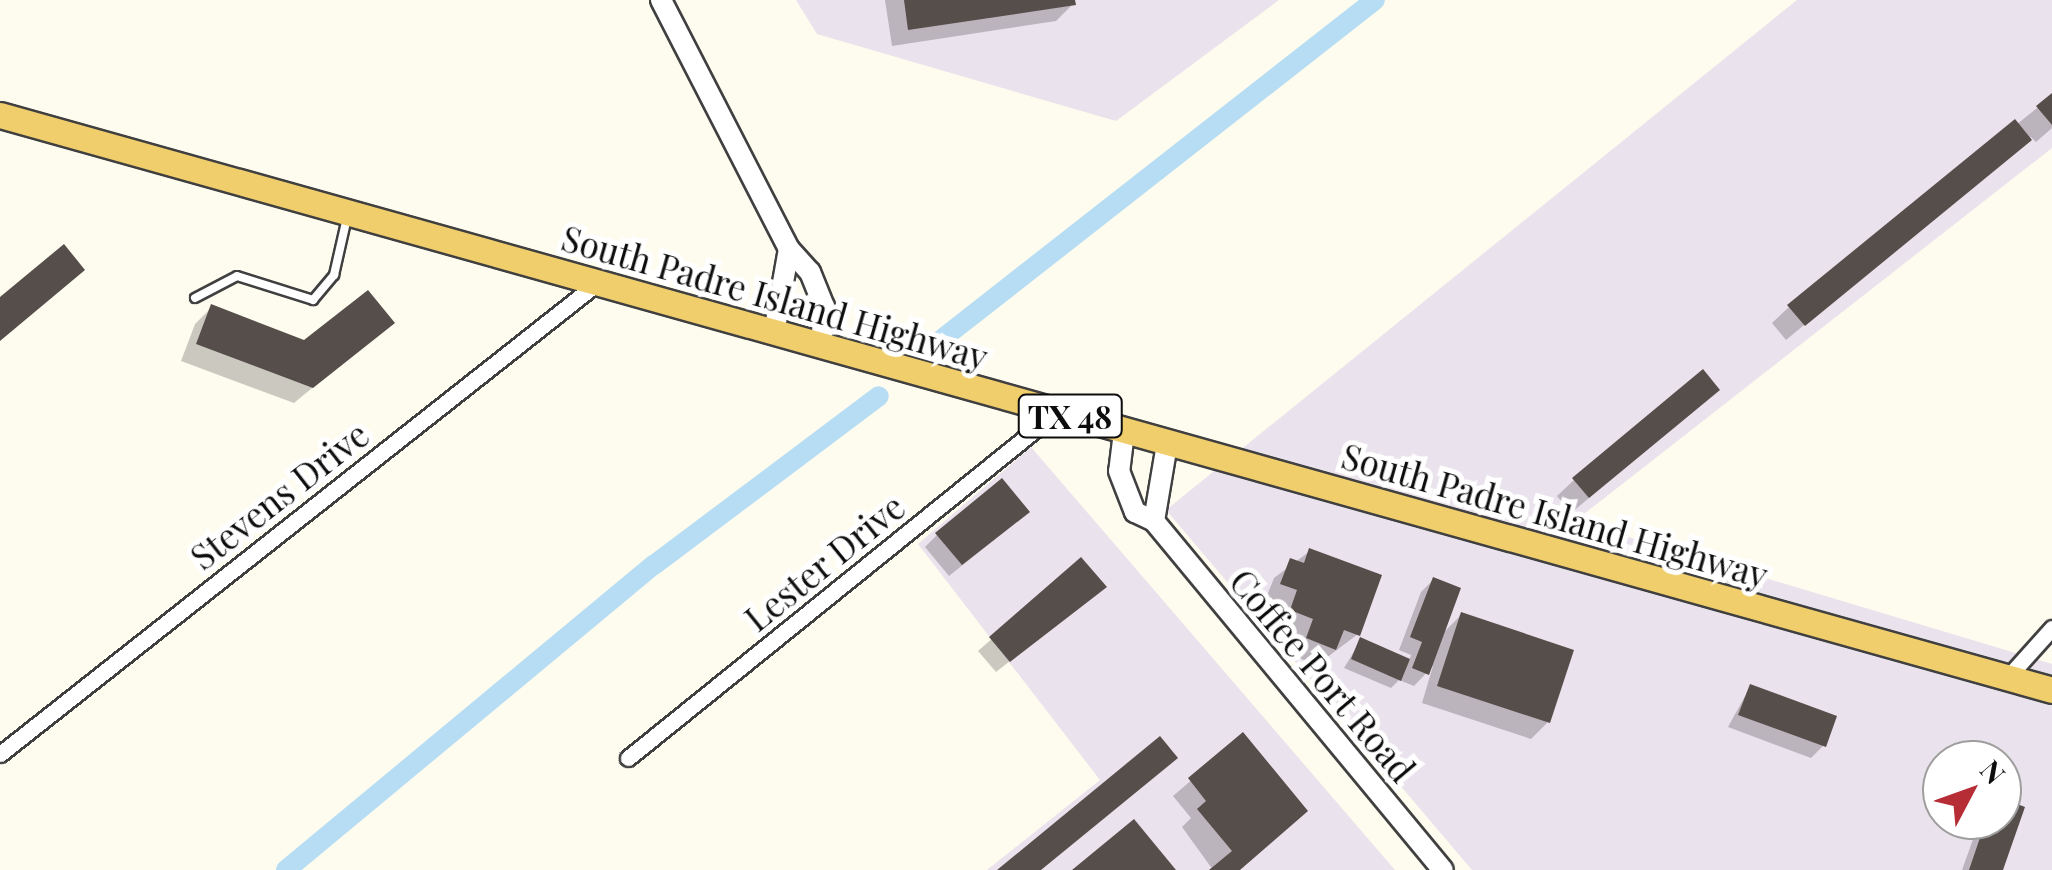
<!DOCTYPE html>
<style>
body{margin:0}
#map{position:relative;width:2052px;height:870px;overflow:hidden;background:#fefbef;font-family:"Playfair Display",serif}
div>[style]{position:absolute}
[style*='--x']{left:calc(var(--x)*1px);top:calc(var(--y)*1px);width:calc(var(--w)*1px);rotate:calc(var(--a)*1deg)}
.industrial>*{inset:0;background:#eae2ec}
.shadow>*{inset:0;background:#0003}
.canal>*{height:20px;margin:-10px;padding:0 10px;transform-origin:10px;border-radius:10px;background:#b6ddf3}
.building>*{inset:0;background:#554e4a}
.roads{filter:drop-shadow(2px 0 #404040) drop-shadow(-2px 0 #404040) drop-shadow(0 2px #404040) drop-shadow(0 -2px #404040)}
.service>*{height:8px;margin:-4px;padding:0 4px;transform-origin:4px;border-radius:4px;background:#fff}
.minor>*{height:15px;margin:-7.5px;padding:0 7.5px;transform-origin:7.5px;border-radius:7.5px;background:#fff}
.tertiary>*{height:20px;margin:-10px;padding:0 10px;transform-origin:10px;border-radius:10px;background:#fff}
.primary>*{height:25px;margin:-12.5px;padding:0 12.5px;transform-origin:12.5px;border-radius:12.5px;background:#f1ce6c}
span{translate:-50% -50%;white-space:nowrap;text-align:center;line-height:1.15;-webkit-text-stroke:10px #fff;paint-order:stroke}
.shield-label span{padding:2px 8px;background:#fff;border:2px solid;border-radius:8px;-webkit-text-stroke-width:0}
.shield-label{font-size:32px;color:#0d0d0d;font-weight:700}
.street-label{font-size:35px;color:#0d0d0d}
.north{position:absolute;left:1922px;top:740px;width:100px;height:100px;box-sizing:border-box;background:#fff;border:2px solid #9e9e9e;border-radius:50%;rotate:49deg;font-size:28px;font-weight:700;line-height:40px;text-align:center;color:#0d0d0d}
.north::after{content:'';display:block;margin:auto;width:35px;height:45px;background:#b62d36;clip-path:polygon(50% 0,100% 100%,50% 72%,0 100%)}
</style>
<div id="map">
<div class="industrial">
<div style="clip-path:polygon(796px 0,1279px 0,1116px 121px,817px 34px)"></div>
<div style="clip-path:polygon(evenodd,1797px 0,2052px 0,2052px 148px,1575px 521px,2052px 664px,2052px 870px,1472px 870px,1166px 510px,1797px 0,1942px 760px,2002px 760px,2002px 820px,1942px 820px,1942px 760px)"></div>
<div style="clip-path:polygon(1031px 447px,1395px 870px,987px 870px,1100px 780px,918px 544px)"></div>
</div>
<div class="shadow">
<div style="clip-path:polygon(885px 0,1072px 0,1073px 4px,1056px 21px,892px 46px)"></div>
<div style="clip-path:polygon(2052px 96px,2052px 128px,2036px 142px,2031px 137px,1786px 340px,1772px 323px,1789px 307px)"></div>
<div style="clip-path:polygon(212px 307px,305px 343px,391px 323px,294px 403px,181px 361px,195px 324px)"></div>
<div style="clip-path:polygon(1700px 406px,1571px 513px,1557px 496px,1574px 480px)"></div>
<div style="clip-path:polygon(1014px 524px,949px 576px,925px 547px,937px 535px)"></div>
<div style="clip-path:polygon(1310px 551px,1358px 634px,1317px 665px,1291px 655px,1298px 636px,1275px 627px,1282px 607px,1265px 601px,1274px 578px)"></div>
<div style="clip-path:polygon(1081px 561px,1104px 587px,996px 672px,978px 651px)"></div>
<div style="clip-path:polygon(1433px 580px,1440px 636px,1461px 615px,1548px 722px,1531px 739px,1422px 703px,1433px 666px,1414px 686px,1399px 680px,1391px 688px,1344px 668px,1361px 640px,1409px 661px,1411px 655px,1399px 650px,1421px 592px)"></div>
<div style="clip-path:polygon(1750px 687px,1824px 745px,1811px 758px,1728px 727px)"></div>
<div style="clip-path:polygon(1243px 736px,1237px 870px,1213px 870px,1182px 827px,1191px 818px,1173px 796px)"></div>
<div style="clip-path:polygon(2002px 801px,2022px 808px,2000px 870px,1962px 870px,1980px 820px,2002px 820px)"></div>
</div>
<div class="canal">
<div style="--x:933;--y:346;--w:561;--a:-38.05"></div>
<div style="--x:286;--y:870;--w:478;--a:-39.7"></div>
<div style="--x:654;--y:565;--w:281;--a:-36.9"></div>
</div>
<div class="building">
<div style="clip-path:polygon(904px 0,1075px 0,1076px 5px,908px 30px)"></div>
<div style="clip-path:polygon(2052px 93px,2052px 125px,2036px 106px)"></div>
<div style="clip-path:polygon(2015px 119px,2032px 140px,1805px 326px,1787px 305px)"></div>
<div style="clip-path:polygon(64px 244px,85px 270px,0 341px,0 297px)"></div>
<div style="clip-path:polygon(368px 290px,395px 323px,313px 388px,196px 344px,211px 304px,304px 340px)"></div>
<div style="clip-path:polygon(1703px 369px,1720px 390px,1589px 498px,1572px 478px)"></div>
<div style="clip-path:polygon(1002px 478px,1030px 512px,962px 565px,935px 533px)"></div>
<div style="clip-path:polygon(1309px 548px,1382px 575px,1360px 636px,1344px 630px,1336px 650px,1306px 638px,1313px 619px,1290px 610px,1297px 590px,1280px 584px,1290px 558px,1304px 563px)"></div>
<div style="clip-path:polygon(1081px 557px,1107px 587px,1010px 662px,989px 637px)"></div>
<div style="clip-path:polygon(1433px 577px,1461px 588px,1429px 675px,1412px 668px,1422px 642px,1410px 637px)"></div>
<div style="clip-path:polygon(1461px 612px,1574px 650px,1550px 723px,1437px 686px)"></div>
<div style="clip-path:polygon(1360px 637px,1410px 659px,1401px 681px,1351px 659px)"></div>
<div style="clip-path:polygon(1750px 684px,1837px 716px,1826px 747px,1738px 715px)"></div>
<div style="clip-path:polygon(1243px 732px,1308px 811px,1240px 870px,1209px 870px,1232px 851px,1197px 809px,1206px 801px,1188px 778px)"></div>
<div style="clip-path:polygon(1160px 736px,1178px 758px,1041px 870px,997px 870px)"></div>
<div style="clip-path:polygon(2002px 798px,2025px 807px,2003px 870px,1969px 870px,1986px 820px,2002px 820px)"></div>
<div style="clip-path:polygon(1134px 819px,1176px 870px,1072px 870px)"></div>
</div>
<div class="roads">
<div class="service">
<div style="--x:195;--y:298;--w:47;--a:-27.6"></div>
<div style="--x:237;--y:276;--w:80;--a:17.5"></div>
<div style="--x:313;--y:300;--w:33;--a:-50"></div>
<div style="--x:334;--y:275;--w:58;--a:-77.2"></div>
</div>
<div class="minor">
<div style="--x:2008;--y:677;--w:66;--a:-48.1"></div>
<div style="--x:0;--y:754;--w:759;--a:-38.26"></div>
<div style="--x:628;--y:758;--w:551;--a:-38.89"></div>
</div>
<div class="tertiary">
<div style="--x:661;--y:0;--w:280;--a:62.8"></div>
<div style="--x:789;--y:249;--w:31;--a:48"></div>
<div style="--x:810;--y:272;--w:37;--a:68"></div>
<div style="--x:824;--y:306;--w:40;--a:94.3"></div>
<div style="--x:774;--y:333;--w:85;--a:-79.9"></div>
<div style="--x:1124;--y:432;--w:39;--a:97"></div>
<div style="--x:1119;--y:471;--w:44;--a:68.7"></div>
<div style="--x:1135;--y:512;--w:21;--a:25"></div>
<div style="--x:1154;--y:521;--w:453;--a:50.4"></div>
<div style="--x:1154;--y:521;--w:78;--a:-80.4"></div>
</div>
<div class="primary">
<div style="--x:0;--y:115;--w:2131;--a:15.65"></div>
</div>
</div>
<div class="shield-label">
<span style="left:1070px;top:416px">TX 48</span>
</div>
<div class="street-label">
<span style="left:775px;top:297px;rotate:16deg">South Padre Island Highway</span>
<span style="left:279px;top:495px;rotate:-38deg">Stevens Drive</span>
<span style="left:1555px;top:515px;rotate:16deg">South Padre Island Highway</span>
<span style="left:824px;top:562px;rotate:-39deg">Lester Drive</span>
<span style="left:1323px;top:675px;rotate:50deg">Coffee Port Road</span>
</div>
<div class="north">N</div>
</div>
